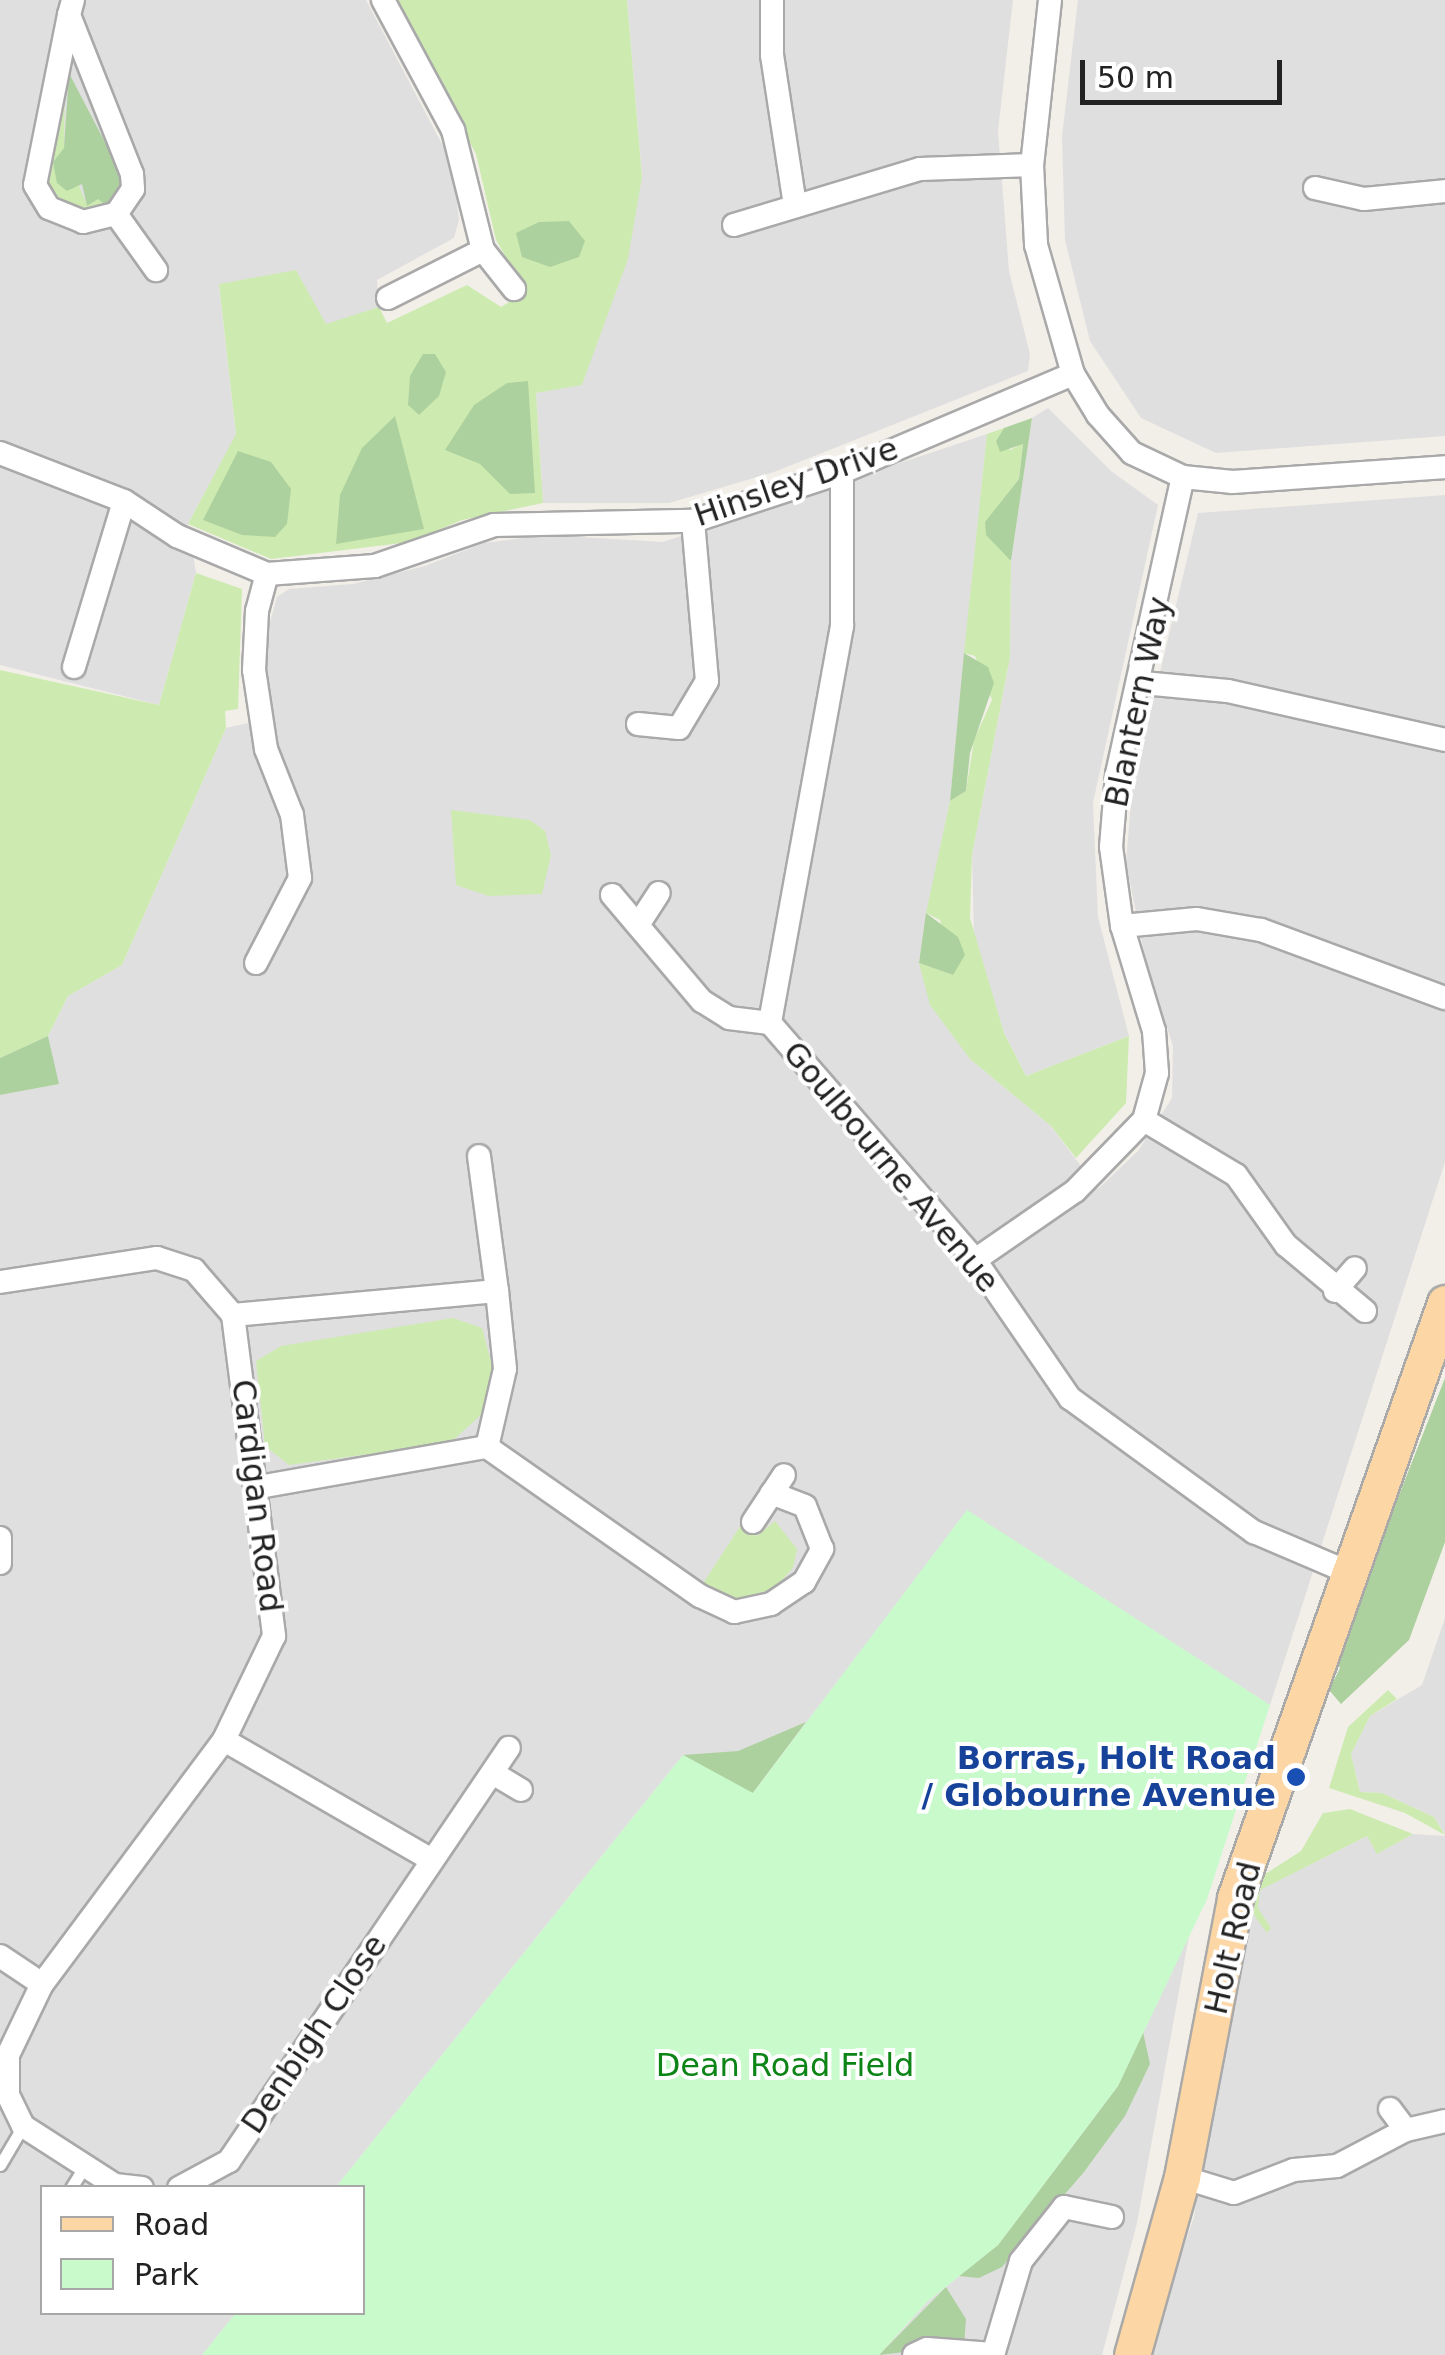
<!DOCTYPE html>
<style>
body{margin:0}
#map{position:relative;width:1445px;height:2355px;overflow:hidden;background:#f2efe9;font-family:"DejaVu Sans",sans-serif}
div>[style]{position:absolute}
[style*='--x']{left:calc(var(--x)*1px);top:calc(var(--y)*1px);width:calc(var(--w)*1px);rotate:calc(var(--a)*1deg)}
.residential>*{inset:0;background:#e0dfdf}
.grass>*{inset:0;background:#cdebb0}
.forest>*{inset:0;background:#add19e}
.park>*{inset:0;background:#c8facc}
.roads{filter:drop-shadow(2px 0 #a9a9a9) drop-shadow(-2px 0 #a9a9a9) drop-shadow(0 2px #a9a9a9) drop-shadow(0 -2px #a9a9a9)}
.service>*{height:11px;margin:-5.5px;padding:0 5.5px;transform-origin:5.5px;border-radius:5.5px;background:#fff}
.minor>*{height:22px;margin:-11px;padding:0 11px;transform-origin:11px;border-radius:11px;background:#fff}
.primary>*{height:35px;margin:-17.5px;padding:0 17.5px;transform-origin:17.5px;border-radius:17.5px;background:#fcd6a4}
.dots>*{width:28px;height:28px;translate:-50% -50%;box-sizing:border-box;border:5px solid #fff;border-radius:50%}
span{translate:-50% -50%;white-space:nowrap;text-align:center;line-height:1.15;-webkit-text-stroke:8px #fff;paint-order:stroke}
.street-label{font-size:32px;color:#222}
.transit-label{font-size:32px;color:#164399;font-weight:700}
.right{translate:-100% -50%;text-align:right}
.park-label{font-size:32px;color:#0c8416}
.legend{position:absolute;left:40px;top:2185px;width:325px;height:130px;box-sizing:border-box;background:#fff;border:2px solid #a7a7a7;margin:0;padding:12px 18px;list-style:none;font-size:30px;color:#222}
.legend li{display:flex;align-items:center;gap:20px;height:50px}
.legend b{width:50px;border:2px solid #a7a7a7}
.scale{position:absolute;left:1080px;top:60px;width:202px;height:45px;box-sizing:border-box;border:5px solid #222;border-top:0;padding-left:12px;font-size:30px;line-height:35px;white-space:nowrap;color:#222;-webkit-text-stroke:8px #fff;paint-order:stroke}
</style>
<div id="map">
<div class="residential">
<div style="clip-path:polygon(0 0,366px 0,453px 165px,459px 220px,454px 238px,377px 280px,379px 307px,326px 325px,219px 285px,236px 435px,188px 524px,196px 573px,159px 705px,0 665px)"></div>
<div style="clip-path:polygon(627px 0,1013px 0,998px 131px,1009px 271px,1030px 354px,1028px 371px,774px 472px,669px 503px,543px 503px,536px 393px,582px 384px,642px 177px)"></div>
<div style="clip-path:polygon(1078px 0,1445px 0,1445px 436px,1216px 453px,1141px 418px,1090px 341px,1065px 240px,1062px 137px)"></div>
<div style="clip-path:polygon(1048px 408px,1111px 471px,1158px 505px,1093px 803px,1098px 917px,1129px 1036px,1026px 1076px,1004px 1033px,974px 939px,972px 855px,1010px 657px,1011px 561px,1032px 418px)"></div>
<div style="clip-path:polygon(987px 434px,950px 801px,919px 963px,970px 1059px,1051px 1126px,1098px 1189px,1138px 1151px,1172px 1098px,1173px 1046px,1146px 962px,1126px 862px,1132px 790px,1198px 513px,1445px 495px,1445px 1162px,1270px 1705px,967px 1511px,752px 1794px,683px 1755px,336px 2187px,42px 2188px,42px 2312px,236px 2313px,202px 2355px,0 2355px,0 1095px,58px 1084px,48px 1036px,68px 996px,122px 965px,226px 728px,271px 718px,265px 641px,277px 597px,289px 589px,353px 584px,425px 566px,484px 543px,546px 535px,663px 542px)"></div>
<div style="clip-path:polygon(1445px 1618px,1445px 1834px,1434px 1817px,1382px 1793px,1360px 1792px,1351px 1754px,1370px 1716px,1422px 1685px)"></div>
<div style="clip-path:polygon(1413px 1834px,1445px 1836px,1445px 2355px,1147px 2355px,1194px 2217px,1208px 2103px,1252px 1888px,1259px 1890px,1367px 1836px,1378px 1853px)"></div>
<div style="clip-path:polygon(1189px 1936px,1137px 2223px,1102px 2355px,879px 2355px,927px 2302px,998px 2245px,1118px 2086px)"></div>
</div>
<div class="grass">
<div style="clip-path:polygon(393px 0,627px 0,642px 177px,628px 259px,582px 385px,536px 393px,543px 503px,462px 520px,410px 542px,271px 559px,188px 524px,236px 434px,219px 284px,296px 270px,326px 324px,379px 307px,387px 323px,467px 285px,501px 307px,526px 292px,496px 240px,476px 154px)"></div>
<div style="clip-path:polygon(65px 75px,64px 148px,87px 206px,98px 199px,108px 207px,91px 214px,62px 206px,46px 186px)"></div>
<div style="clip-path:polygon(1004px 428px,996px 441px,1010px 450px,1023px 443px,1019px 479px,985px 523px,1011px 561px,1010px 657px,972px 855px,970px 918px,1004px 1033px,1026px 1076px,1129px 1036px,1126px 1103px,1076px 1158px,1051px 1126px,970px 1059px,930px 1005px,919px 963px,953px 975px,940px 920px,926px 913px,950px 801px,966px 791px,974px 740px,992px 700px,975px 656px,964px 653px,987px 434px)"></div>
<div style="clip-path:polygon(196px 573px,242px 589px,238px 709px,225px 711px,226px 728px,122px 965px,68px 996px,48px 1036px,0 1058px,0 670px,159px 705px)"></div>
<div style="clip-path:polygon(451px 810px,530px 820px,545px 831px,551px 855px,542px 894px,489px 896px,456px 885px)"></div>
<div style="clip-path:polygon(453px 1318px,482px 1328px,493px 1369px,483px 1413px,450px 1443px,289px 1465px,265px 1446px,256px 1361px,281px 1346px)"></div>
<div style="clip-path:polygon(775px 1521px,797px 1549px,793px 1568px,775px 1588px,734px 1602px,700px 1588px,741px 1525px,757px 1536px)"></div>
<div style="clip-path:polygon(1388px 1690px,1397px 1699px,1370px 1716px,1351px 1754px,1360px 1792px,1382px 1793px,1434px 1817px,1445px 1835px,1405px 1813px,1329px 1788px,1348px 1727px)"></div>
<div style="clip-path:polygon(1350px 1809px,1413px 1834px,1377px 1854px,1367px 1836px,1260px 1890px,1258px 1908px,1271px 1928px,1267px 1933px,1249px 1908px,1256px 1880px,1301px 1851px,1323px 1813px)"></div>
</div>
<div class="forest">
<div style="clip-path:polygon(69px 73px,124px 179px,122px 193px,108px 207px,98px 199px,87px 206px,82px 184px,67px 191px,57px 183px,53px 162px,64px 148px)"></div>
<div style="clip-path:polygon(569px 221px,585px 241px,579px 257px,550px 267px,522px 257px,516px 233px,539px 222px)"></div>
<div style="clip-path:polygon(423px 354px,435px 354px,446px 372px,439px 396px,419px 415px,408px 405px,410px 376px)"></div>
<div style="clip-path:polygon(528px 381px,535px 493px,510px 494px,480px 464px,445px 450px,474px 405px,507px 383px)"></div>
<div style="clip-path:polygon(395px 416px,424px 529px,336px 544px,340px 495px,362px 448px)"></div>
<div style="clip-path:polygon(1032px 418px,1011px 561px,986px 535px,985px 522px,1019px 479px,1023px 444px,1000px 452px,996px 441px,1004px 428px)"></div>
<div style="clip-path:polygon(238px 451px,271px 462px,291px 489px,287px 524px,275px 537px,242px 535px,203px 520px)"></div>
<div style="clip-path:polygon(964px 653px,988px 667px,994px 683px,970px 753px,966px 791px,950px 801px)"></div>
<div style="clip-path:polygon(926px 913px,958px 937px,965px 955px,953px 975px,919px 963px)"></div>
<div style="clip-path:polygon(48px 1036px,59px 1084px,0 1095px,0 1058px)"></div>
<div style="clip-path:polygon(1445px 1378px,1445px 1542px,1409px 1640px,1341px 1704px,1329px 1690px,1340px 1668px,1335px 1658px)"></div>
<div style="clip-path:polygon(806px 1722px,752px 1794px,683px 1755px,738px 1751px)"></div>
<div style="clip-path:polygon(1143px 2032px,1150px 2064px,1125px 2116px,1084px 2172px,1002px 2267px,979px 2278px,959px 2276px,998px 2245px,1118px 2086px)"></div>
<div style="clip-path:polygon(946px 2287px,966px 2319px,964px 2345px,879px 2355px)"></div>
</div>
<div class="park">
<div style="clip-path:polygon(967px 1510px,1270px 1705px,1207px 1899px,1118px 2086px,998px 2245px,927px 2302px,879px 2355px,202px 2355px,236px 2313px,362px 2312px,362px 2188px,336px 2187px,683px 1755px,753px 1793px)"></div>
</div>
<div class="roads">
<div class="service">
<div style="--x:0;--y:2165;--w:45;--a:-59.5"></div>
<div style="--x:71;--y:2188;--w:26;--a:-58"></div>
</div>
<div class="minor">
<div style="--x:73;--y:0;--w:16;--a:105"></div>
<div style="--x:69;--y:15;--w:171;--a:68.4"></div>
<div style="--x:132;--y:174;--w:15;--a:86"></div>
<div style="--x:133;--y:189;--w:30;--a:124"></div>
<div style="--x:116;--y:214;--w:69;--a:54.5"></div>
<div style="--x:383;--y:0;--w:148;--a:61.7"></div>
<div style="--x:453;--y:130;--w:124;--a:76"></div>
<div style="--x:483;--y:250;--w:50;--a:51.5"></div>
<div style="--x:772;--y:0;--w:55;--a:90"></div>
<div style="--x:772;--y:55;--w:153;--a:81.3"></div>
<div style="--x:1050;--y:0;--w:166;--a:96.2"></div>
<div style="--x:1032;--y:165;--w:80;--a:87.1"></div>
<div style="--x:1036;--y:245;--w:134;--a:74"></div>
<div style="--x:1073;--y:374;--w:48;--a:58.6"></div>
<div style="--x:1098;--y:415;--w:51;--a:48.2"></div>
<div style="--x:1132;--y:453;--w:56;--a:25.2"></div>
<div style="--x:1183;--y:477;--w:50;--a:5.7"></div>
<div style="--x:1233;--y:482;--w:213;--a:-4"></div>
<div style="--x:69;--y:15;--w:173;--a:101.3"></div>
<div style="--x:35;--y:185;--w:27;--a:59"></div>
<div style="--x:49;--y:208;--w:37;--a:22"></div>
<div style="--x:83;--y:222;--w:34;--a:-14"></div>
<div style="--x:1315;--y:188;--w:50;--a:12.7"></div>
<div style="--x:1364;--y:199;--w:81;--a:-5.6"></div>
<div style="--x:734;--y:225;--w:194;--a:-16.8"></div>
<div style="--x:920;--y:169;--w:112;--a:-2"></div>
<div style="--x:388;--y:298;--w:106;--a:-26.8"></div>
<div style="--x:0;--y:453;--w:133;--a:21.2"></div>
<div style="--x:124;--y:501;--w:64;--a:33.4"></div>
<div style="--x:177;--y:536;--w:98;--a:22.9"></div>
<div style="--x:267;--y:574;--w:108;--a:-4.2"></div>
<div style="--x:375;--y:566;--w:126;--a:-19"></div>
<div style="--x:494;--y:525;--w:199;--a:-1.2"></div>
<div style="--x:693;--y:521;--w:157;--a:-18.2"></div>
<div style="--x:842;--y:472;--w:251;--a:-23"></div>
<div style="--x:842;--y:472;--w:154;--a:90"></div>
<div style="--x:842;--y:626;--w:403;--a:100.3"></div>
<div style="--x:770;--y:1023;--w:313;--a:49.1"></div>
<div style="--x:975;--y:1260;--w:168;--a:55.5"></div>
<div style="--x:1070;--y:1398;--w:228;--a:36.1"></div>
<div style="--x:1254;--y:1532;--w:104;--a:23.1"></div>
<div style="--x:74;--y:667;--w:173;--a:-73.2"></div>
<div style="--x:1143;--y:683;--w:85;--a:5.4"></div>
<div style="--x:1228;--y:691;--w:222;--a:12.7"></div>
<div style="--x:638;--y:724;--w:41;--a:5.6"></div>
<div style="--x:679;--y:728;--w:55;--a:-59.2"></div>
<div style="--x:707;--y:681;--w:161;--a:-95"></div>
<div style="--x:612;--y:895;--w:139;--a:49.7"></div>
<div style="--x:702;--y:1001;--w:32;--a:32"></div>
<div style="--x:729;--y:1018;--w:41;--a:7"></div>
<div style="--x:638;--y:925;--w:38;--a:-57"></div>
<div style="--x:1122;--y:926;--w:75;--a:-5.3"></div>
<div style="--x:1197;--y:919;--w:65;--a:9.8"></div>
<div style="--x:1261;--y:930;--w:196;--a:20.3"></div>
<div style="--x:256;--y:963;--w:96;--a:-62.6"></div>
<div style="--x:300;--y:878;--w:64;--a:-97.2"></div>
<div style="--x:292;--y:815;--w:71;--a:-111.5"></div>
<div style="--x:266;--y:749;--w:80;--a:-98.6"></div>
<div style="--x:254;--y:670;--w:59;--a:-87.1"></div>
<div style="--x:257;--y:611;--w:38;--a:-75"></div>
<div style="--x:1144;--y:1120;--w:107;--a:30.9"></div>
<div style="--x:1236;--y:1175;--w:86;--a:54.5"></div>
<div style="--x:1286;--y:1245;--w:103;--a:39.9"></div>
<div style="--x:975;--y:1260;--w:121;--a:-34.6"></div>
<div style="--x:1075;--y:1191;--w:99;--a:-45.8"></div>
<div style="--x:1144;--y:1120;--w:49;--a:-74.5"></div>
<div style="--x:1157;--y:1073;--w:42;--a:-94.1"></div>
<div style="--x:1154;--y:1031;--w:110;--a:-106.9"></div>
<div style="--x:1122;--y:926;--w:80;--a:-97.9"></div>
<div style="--x:1111;--y:847;--w:73;--a:-85.3"></div>
<div style="--x:1117;--y:774;--w:304;--a:-77.5"></div>
<div style="--x:0;--y:1282;--w:159;--a:-8.7"></div>
<div style="--x:157;--y:1258;--w:39;--a:18"></div>
<div style="--x:194;--y:1270;--w:60;--a:49.1"></div>
<div style="--x:233;--y:1315;--w:324;--a:82.7"></div>
<div style="--x:274;--y:1636;--w:115;--a:115.7"></div>
<div style="--x:224;--y:1740;--w:304;--a:126.7"></div>
<div style="--x:42;--y:1984;--w:79;--a:115.6"></div>
<div style="--x:8;--y:2055;--w:40;--a:90"></div>
<div style="--x:8;--y:2095;--w:34;--a:64"></div>
<div style="--x:23;--y:2126;--w:109;--a:32.7"></div>
<div style="--x:115;--y:2185;--w:27;--a:6"></div>
<div style="--x:497;--y:1291;--w:78;--a:84.1"></div>
<div style="--x:505;--y:1369;--w:80;--a:103"></div>
<div style="--x:487;--y:1447;--w:260;--a:35"></div>
<div style="--x:700;--y:1596;--w:38;--a:25"></div>
<div style="--x:734;--y:1612;--w:38;--a:-12"></div>
<div style="--x:771;--y:1604;--w:40;--a:-34"></div>
<div style="--x:804;--y:1582;--w:38;--a:-61"></div>
<div style="--x:822;--y:1549;--w:46;--a:-111.6"></div>
<div style="--x:805;--y:1506;--w:36;--a:-159"></div>
<div style="--x:1335;--y:1291;--w:30;--a:-49"></div>
<div style="--x:233;--y:1315;--w:265;--a:-5.2"></div>
<div style="--x:497;--y:1291;--w:136;--a:-97.6"></div>
<div style="--x:259;--y:1487;--w:231;--a:-10"></div>
<div style="--x:753;--y:1522;--w:56;--a:-56.6"></div>
<div style="--x:0;--y:1538;--w:25;--a:90"></div>
<div style="--x:224;--y:1740;--w:238;--a:30"></div>
<div style="--x:496;--y:1775;--w:29;--a:31"></div>
<div style="--x:0;--y:1956;--w:50;--a:33.7"></div>
<div style="--x:1390;--y:2109;--w:26;--a:53"></div>
<div style="--x:1182;--y:2177;--w:54;--a:17.1"></div>
<div style="--x:1234;--y:2193;--w:64;--a:-21"></div>
<div style="--x:1294;--y:2170;--w:43;--a:-5.3"></div>
<div style="--x:1337;--y:2166;--w:78;--a:-27.6"></div>
<div style="--x:1406;--y:2130;--w:40;--a:-13"></div>
<div style="--x:179;--y:2188;--w:57;--a:-28.4"></div>
<div style="--x:229;--y:2161;--w:499;--a:-55.9"></div>
<div style="--x:914;--y:2355;--w:14;--a:-25"></div>
<div style="--x:927;--y:2349;--w:66;--a:4.3"></div>
<div style="--x:993;--y:2355;--w:98;--a:-73.4"></div>
<div style="--x:1021;--y:2261;--w:69;--a:-51.5"></div>
<div style="--x:1064;--y:2207;--w:49;--a:11.8"></div>
</div>
<div class="primary">
<div style="--x:1132;--y:2355;--w:185;--a:-74.3"></div>
<div style="--x:1182;--y:2177;--w:284;--a:-79.2"></div>
<div style="--x:1235;--y:1898;--w:631;--a:-70.56"></div>
</div>
</div>
<div class="dots">
<div style="left:1296px;top:1777px;background:#1a4fb4"></div>
</div>
<div class="street-label">
<span style="left:796px;top:482px;rotate:-19deg">Hinsley Drive</span>
<span style="left:1138px;top:702px;rotate:-78deg">Blantern Way</span>
<span style="left:891px;top:1167px;rotate:50deg">Goulbourne Avenue</span>
<span style="left:257px;top:1496px;rotate:83deg">Cardigan Road</span>
<span style="left:1233px;top:1938px;rotate:-77deg">Holt Road</span>
<span style="left:314px;top:2034px;rotate:-56deg">Denbigh Close</span>
</div>
<div class="transit-label">
<span class="right" style="left:1276px;top:1777px">Borras, Holt Road<br>/ Globourne Avenue</span>
</div>
<div class="park-label">
<span style="left:785px;top:2065px">Dean Road Field</span>
</div>
<ul class="legend">
<li><b style="height:12px;background:#fcd6a4"></b>Road</li>
<li><b style="height:28px;background:#c8facc"></b>Park</li>
</ul>
<div class="scale">50 m</div>
</div>
